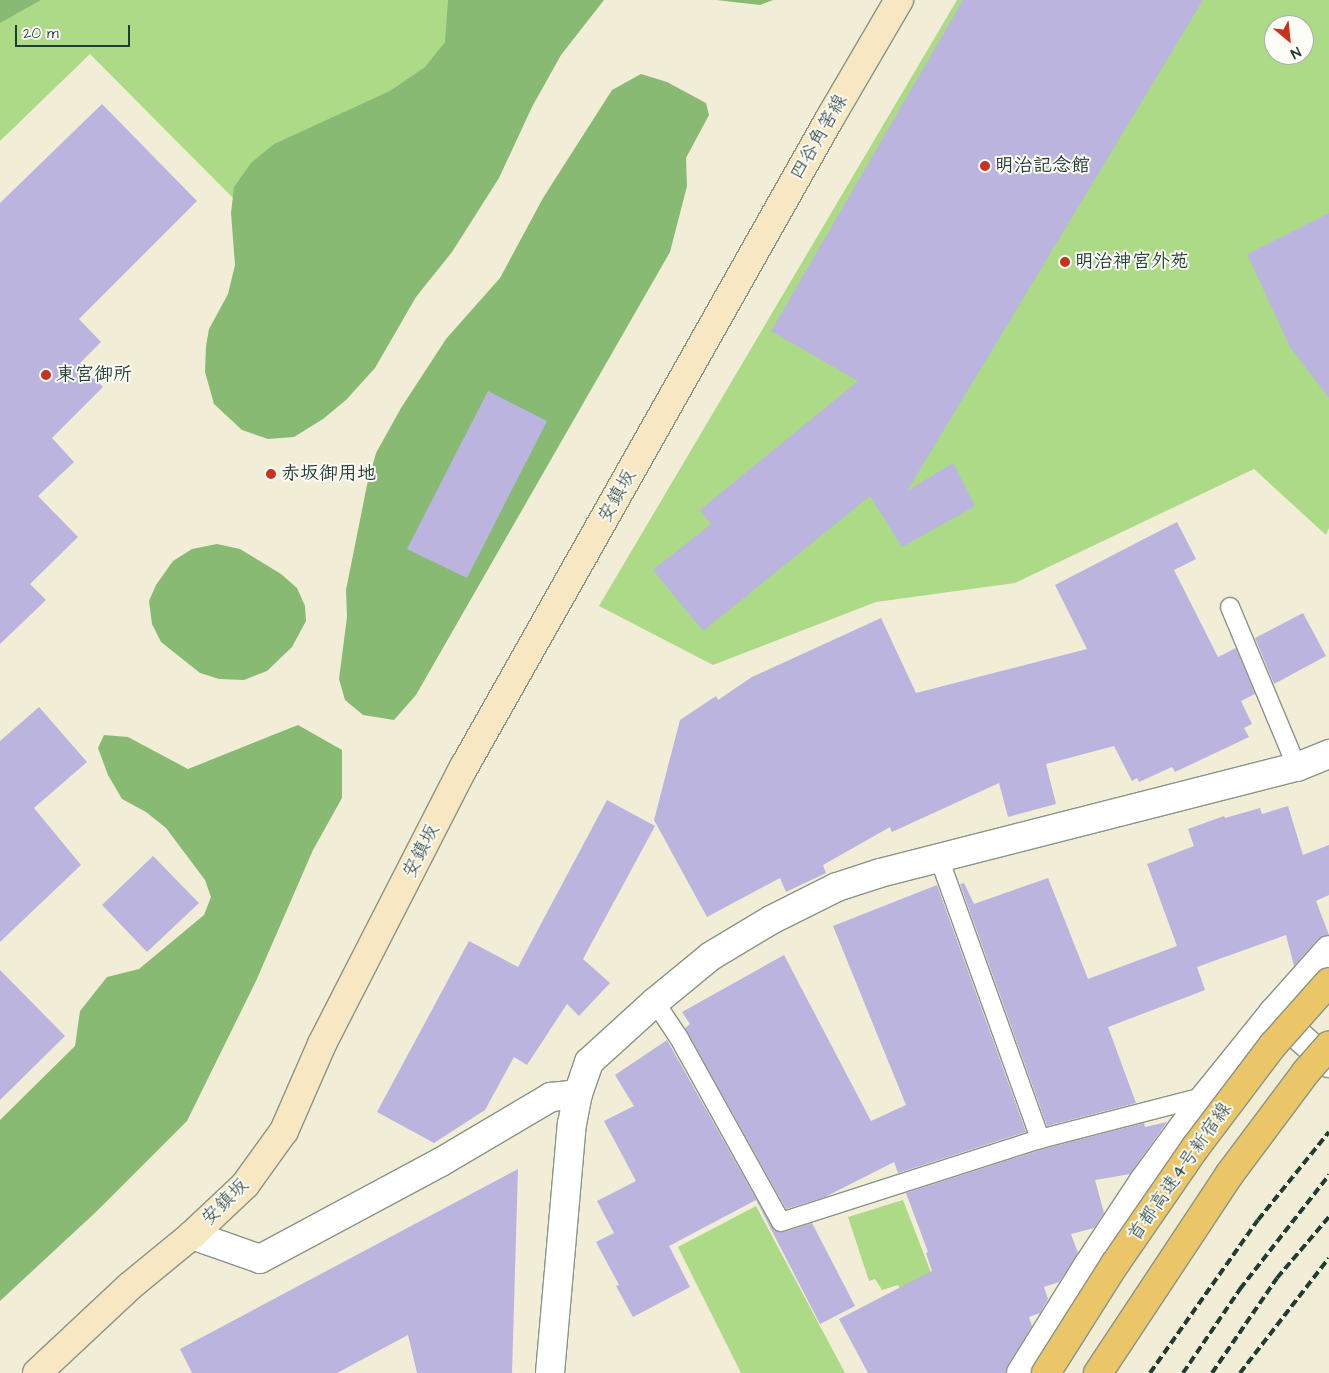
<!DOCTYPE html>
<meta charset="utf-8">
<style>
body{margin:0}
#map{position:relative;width:1329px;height:1373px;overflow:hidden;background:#f2edd7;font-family:"Architects Daughter","Klee One",sans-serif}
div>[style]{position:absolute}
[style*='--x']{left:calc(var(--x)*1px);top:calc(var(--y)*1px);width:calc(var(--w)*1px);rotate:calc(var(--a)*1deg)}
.green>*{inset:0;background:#acda86}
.forest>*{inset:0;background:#89ba73}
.building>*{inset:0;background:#bab4df}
.roads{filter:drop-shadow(1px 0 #889586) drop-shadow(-1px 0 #889586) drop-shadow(0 1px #889586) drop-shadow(0 -1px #889586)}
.lane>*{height:18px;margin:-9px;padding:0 9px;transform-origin:9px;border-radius:9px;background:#fff}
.street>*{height:28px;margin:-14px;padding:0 14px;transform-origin:14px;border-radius:14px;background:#fff}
.secondary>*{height:28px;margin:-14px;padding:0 14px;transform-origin:14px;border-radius:14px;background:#f7e8c3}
.rail>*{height:4px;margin-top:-2px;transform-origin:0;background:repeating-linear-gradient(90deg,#1f3d34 0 8px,transparent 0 12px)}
.bridges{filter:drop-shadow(1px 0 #889586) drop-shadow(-1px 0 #889586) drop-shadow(0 1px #889586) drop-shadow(0 -1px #889586)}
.highway-bridge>*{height:28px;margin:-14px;padding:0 14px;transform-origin:14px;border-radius:14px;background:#ebc669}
.dots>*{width:14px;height:14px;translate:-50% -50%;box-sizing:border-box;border:2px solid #fdfcf7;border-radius:50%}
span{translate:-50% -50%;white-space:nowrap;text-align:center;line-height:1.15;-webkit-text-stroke:4px #fdfcf7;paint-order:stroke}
.street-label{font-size:19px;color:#1f3d34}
.poi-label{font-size:19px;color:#1f3d34;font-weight:700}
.left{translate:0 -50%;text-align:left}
.north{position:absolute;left:1264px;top:15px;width:50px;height:50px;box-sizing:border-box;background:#fdfcf7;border:1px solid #a4b0a9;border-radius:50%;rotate:152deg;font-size:14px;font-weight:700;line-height:20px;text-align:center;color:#1f3d34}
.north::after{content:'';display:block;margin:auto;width:18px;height:22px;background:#c8321e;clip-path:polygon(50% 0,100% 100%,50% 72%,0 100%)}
.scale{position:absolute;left:15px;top:25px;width:115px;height:22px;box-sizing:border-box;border:2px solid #1f3d34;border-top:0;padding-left:6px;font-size:15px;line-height:18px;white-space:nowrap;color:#1f3d34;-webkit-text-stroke:4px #fdfcf7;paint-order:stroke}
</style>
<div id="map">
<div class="green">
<div style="clip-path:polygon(0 0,494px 0,364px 145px,238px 203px,90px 54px,0 141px)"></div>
<div style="clip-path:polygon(evenodd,957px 0,1329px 0,1329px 528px,1326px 535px,1254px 469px,1015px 583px,876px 602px,713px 665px,599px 606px,957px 0,1274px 25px,1304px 25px,1304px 55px,1274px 55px,1274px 25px)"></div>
<div style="clip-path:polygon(903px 1200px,955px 1335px,929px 1347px,898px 1285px,882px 1290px,875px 1279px,869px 1281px,848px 1217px)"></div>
<div style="clip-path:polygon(756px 1206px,845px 1373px,741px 1373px,678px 1247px)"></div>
</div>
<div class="forest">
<div style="clip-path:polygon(0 0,41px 0,0 23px)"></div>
<div style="clip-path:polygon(448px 0,604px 0,561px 55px,532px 107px,499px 178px,452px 252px,416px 297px,375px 368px,346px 400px,323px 419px,294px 437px,268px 439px,242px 430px,214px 404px,205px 372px,206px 346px,209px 329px,228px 294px,235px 265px,231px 213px,234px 187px,251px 163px,274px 144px,390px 91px,425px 67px,445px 42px)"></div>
<div style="clip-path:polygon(716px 0,773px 0,760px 5px)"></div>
<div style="clip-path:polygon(641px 74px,667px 82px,706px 103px,709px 115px,686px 158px,687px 186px,670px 252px,416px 695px,394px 720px,363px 715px,345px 700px,339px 679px,347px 617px,346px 590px,367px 485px,376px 453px,401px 408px,446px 339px,500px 278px,543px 198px,612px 90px)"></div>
<div style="clip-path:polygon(217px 544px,240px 549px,281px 574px,297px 588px,305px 606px,306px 621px,292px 647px,267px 671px,244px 680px,219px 679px,200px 673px,161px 642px,152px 624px,149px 601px,156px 585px,173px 561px,192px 549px)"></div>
<div style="clip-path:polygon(298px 725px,342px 750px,342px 798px,313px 850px,256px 981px,187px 1121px,97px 1211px,0 1301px,0 1120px,75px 1046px,80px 1011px,107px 977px,139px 969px,204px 915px,211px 897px,205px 880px,166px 828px,146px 812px,122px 799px,108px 775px,98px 748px,104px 735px,128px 737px,188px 769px)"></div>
</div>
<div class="building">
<div style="clip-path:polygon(963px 0,1203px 0,907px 491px,953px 463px,975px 506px,902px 547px,870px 496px,703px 631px,653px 570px,711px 524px,700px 510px,858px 381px,771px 331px)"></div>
<div style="clip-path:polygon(102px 104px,197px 201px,79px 319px,101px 342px,80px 363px,103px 387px,52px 438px,74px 462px,38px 496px,78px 537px,30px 584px,46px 600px,0 644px,0 203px)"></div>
<div style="clip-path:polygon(1329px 213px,1329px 398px,1290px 347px,1247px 254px)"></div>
<div style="clip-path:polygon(488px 391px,547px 421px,467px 578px,407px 549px)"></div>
<div style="clip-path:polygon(1177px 522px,1196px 559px,1174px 570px,1218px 657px,1236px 648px,1255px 694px,1241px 701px,1252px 724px,1244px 728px,1249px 737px,1175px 772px,1172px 767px,1139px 782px,1137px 778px,1132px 781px,1114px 746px,1046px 764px,1056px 804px,1008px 817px,999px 783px,892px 832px,890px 827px,823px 865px,826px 873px,786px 892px,780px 878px,707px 917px,654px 820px,680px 720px,716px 696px,718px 700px,752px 677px,881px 618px,916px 693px,1087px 649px,1055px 585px)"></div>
<div style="clip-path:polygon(1303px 613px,1326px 656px,1274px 684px,1255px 638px)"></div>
<div style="clip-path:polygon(39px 707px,87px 762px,34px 808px,81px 865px,0 942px,0 741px)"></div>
<div style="clip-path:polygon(607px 800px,655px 826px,583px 959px,610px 983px,579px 1016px,567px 1004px,527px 1065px,514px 1057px,485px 1110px,434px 1143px,377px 1112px,469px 941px,518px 967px)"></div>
<div style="clip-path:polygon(1288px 806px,1303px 855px,1329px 845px,1329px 895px,1316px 901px,1329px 935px,1318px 939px,1294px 966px,1286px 935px,1197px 967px,1205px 990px,1108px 1027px,1136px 1103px,1047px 1126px,960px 884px,964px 883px,974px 904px,1048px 878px,1088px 979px,1177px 946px,1147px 864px,1194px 846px,1188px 829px,1224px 816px,1225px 818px,1260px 808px,1262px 814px)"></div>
<div style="clip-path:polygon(153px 856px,199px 903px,147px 952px,102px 905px)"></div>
<div style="clip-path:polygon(937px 885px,1026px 1132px,898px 1173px,894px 1162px,825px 1197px,786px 1209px,685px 1028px,690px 1024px,682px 1012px,784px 955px,871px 1121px,906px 1105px,833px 926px)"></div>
<div style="clip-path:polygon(0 970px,65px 1036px,0 1100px)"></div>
<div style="clip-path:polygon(667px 1040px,772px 1227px,775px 1231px,784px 1232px,812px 1223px,855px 1306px,820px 1324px,756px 1200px,669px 1246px,690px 1287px,633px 1317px,616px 1286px,619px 1285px,596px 1242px,614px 1233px,597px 1201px,636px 1181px,604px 1121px,634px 1106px,615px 1075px)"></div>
<div style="clip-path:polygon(1167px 1122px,1130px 1174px,1095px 1180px,1104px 1213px,1094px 1228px,1071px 1234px,1078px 1253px,1059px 1282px,1044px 1287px,1048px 1299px,1040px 1313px,1029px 1317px,1032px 1326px,1008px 1365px,1005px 1373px,868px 1373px,839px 1319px,932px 1271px,926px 1253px,928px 1252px,906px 1193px,1043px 1149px,1144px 1123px,1145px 1127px)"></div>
<div style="clip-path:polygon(518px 1169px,512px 1373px,417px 1373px,408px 1335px,337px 1373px,192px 1373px,180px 1349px)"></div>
</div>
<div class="roads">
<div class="lane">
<div style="--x:1230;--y:607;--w:173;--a:67.3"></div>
<div style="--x:939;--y:858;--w:299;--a:70.2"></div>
<div style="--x:655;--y:1002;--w:43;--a:56.3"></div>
<div style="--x:679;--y:1038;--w:210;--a:61"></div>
<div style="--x:781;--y:1222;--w:272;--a:-17.8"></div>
<div style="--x:1040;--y:1139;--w:171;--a:-14.5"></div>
</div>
<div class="street">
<div style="--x:1273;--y:1013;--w:75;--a:41.8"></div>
<div style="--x:192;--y:1235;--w:72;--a:19.4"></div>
<div style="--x:260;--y:1259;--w:205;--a:-28.2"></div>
<div style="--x:441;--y:1162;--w:128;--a:-30.6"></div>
<div style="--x:551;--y:1097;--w:27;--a:-6"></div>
<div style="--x:550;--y:1373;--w:250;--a:-85"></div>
<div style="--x:572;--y:1124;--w:31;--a:-79"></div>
<div style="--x:578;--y:1094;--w:34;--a:-71"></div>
<div style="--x:589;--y:1062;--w:89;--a:-42.3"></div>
<div style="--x:655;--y:1002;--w:72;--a:-39.4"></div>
<div style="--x:711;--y:956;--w:70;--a:-31"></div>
<div style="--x:771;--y:920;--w:74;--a:-26.6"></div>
<div style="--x:837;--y:887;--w:45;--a:-18"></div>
<div style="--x:880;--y:873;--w:430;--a:-14.3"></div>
<div style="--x:1297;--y:767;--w:35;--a:-22"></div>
<div style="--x:1021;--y:1373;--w:125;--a:-58.1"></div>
<div style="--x:1087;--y:1267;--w:102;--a:-56.6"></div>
<div style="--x:1143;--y:1182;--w:107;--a:-53.8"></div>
<div style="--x:1206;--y:1096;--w:107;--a:-51.1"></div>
<div style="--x:1273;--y:1013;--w:84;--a:-48.4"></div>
</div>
<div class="secondary">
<div style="--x:37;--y:1373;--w:127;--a:-43.1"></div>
<div style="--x:130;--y:1286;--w:80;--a:-39.4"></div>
<div style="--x:192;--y:1235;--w:73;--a:-43.3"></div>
<div style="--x:245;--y:1185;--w:67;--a:-54.2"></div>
<div style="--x:284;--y:1131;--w:95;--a:-66.4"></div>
<div style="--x:322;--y:1044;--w:311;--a:-62.9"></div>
<div style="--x:464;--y:767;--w:745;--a:-60.58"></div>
<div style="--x:830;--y:118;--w:137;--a:-59.7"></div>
</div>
</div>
<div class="rail">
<div style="--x:1150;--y:1373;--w:187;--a:-54.8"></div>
<div style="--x:1258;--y:1220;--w:113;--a:-51.1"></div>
<div style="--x:1183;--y:1373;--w:102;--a:-55.8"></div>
<div style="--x:1240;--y:1289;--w:145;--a:-52"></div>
<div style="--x:1212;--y:1373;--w:115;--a:-55.6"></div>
<div style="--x:1277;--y:1278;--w:80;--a:-49.6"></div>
<div style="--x:1240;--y:1373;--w:145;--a:-52.3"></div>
</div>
<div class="bridges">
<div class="highway-bridge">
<div style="--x:1046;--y:1373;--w:129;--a:-57.7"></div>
<div style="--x:1115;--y:1264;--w:141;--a:-55.4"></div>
<div style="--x:1195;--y:1148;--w:129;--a:-52.9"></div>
<div style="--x:1273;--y:1045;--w:84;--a:-48.4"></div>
<div style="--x:1098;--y:1373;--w:237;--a:-56.5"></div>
<div style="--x:1229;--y:1175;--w:129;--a:-53.2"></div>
<div style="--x:1306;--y:1072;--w:35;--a:-49"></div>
</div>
</div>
<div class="dots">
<div style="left:985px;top:166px;background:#c8321e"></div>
<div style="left:1065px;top:262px;background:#c8321e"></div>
<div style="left:46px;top:375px;background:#c8321e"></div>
<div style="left:271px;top:474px;background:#c8321e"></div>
</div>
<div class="street-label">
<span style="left:819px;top:137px;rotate:-60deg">四谷角筈線</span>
<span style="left:617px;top:496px;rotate:-61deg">安鎮坂</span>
<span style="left:421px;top:851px;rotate:-63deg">安鎮坂</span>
<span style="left:1180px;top:1172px;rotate:-55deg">首都高速4号新宿線</span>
<span style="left:225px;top:1202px;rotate:-45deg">安鎮坂</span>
</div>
<div class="poi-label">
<span class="left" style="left:995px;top:166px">明治記念館</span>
<span class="left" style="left:1075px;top:262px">明治神宮外苑</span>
<span class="left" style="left:56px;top:375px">東宮御所</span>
<span class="left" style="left:281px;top:474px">赤坂御用地</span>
</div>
<div class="north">N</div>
<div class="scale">20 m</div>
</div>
